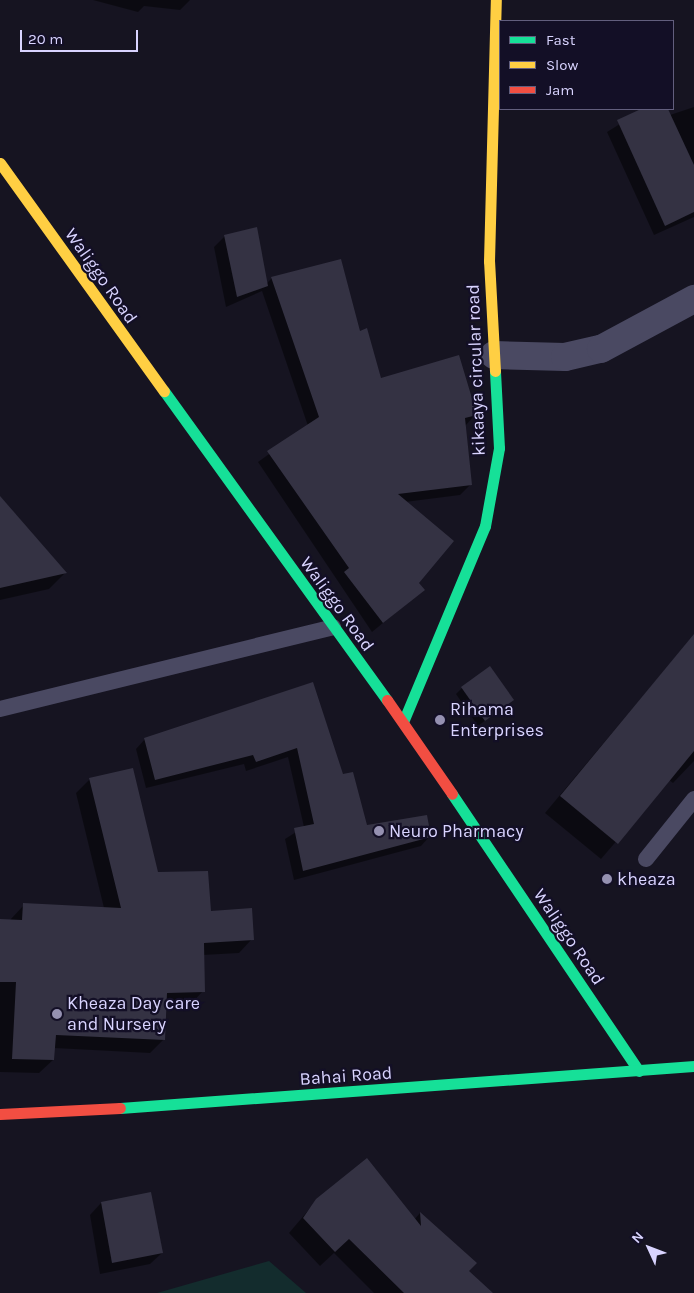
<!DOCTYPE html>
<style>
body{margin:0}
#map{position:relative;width:694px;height:1293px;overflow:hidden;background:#161421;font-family:Karla,sans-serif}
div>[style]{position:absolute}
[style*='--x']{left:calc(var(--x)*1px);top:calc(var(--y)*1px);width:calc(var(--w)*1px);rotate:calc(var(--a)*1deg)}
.green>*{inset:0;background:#132c2d}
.shadow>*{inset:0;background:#0007}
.building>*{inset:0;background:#343243}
.lane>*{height:16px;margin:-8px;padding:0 8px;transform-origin:8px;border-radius:8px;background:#4a4962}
.street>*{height:28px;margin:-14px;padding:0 14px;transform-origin:14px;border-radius:14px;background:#4a4962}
.fast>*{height:11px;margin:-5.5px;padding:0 5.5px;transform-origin:5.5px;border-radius:5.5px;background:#16e098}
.slow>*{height:11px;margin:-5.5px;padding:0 5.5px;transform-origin:5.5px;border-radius:5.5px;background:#ffcf43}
.jam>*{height:11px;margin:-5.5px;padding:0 5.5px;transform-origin:5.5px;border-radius:5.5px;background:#f24e42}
.dots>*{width:14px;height:14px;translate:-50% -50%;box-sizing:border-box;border:2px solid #130f26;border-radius:50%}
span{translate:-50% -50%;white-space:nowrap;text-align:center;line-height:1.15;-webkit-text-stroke:4.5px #130f26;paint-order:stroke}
.street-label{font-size:18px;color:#d9d4ff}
.poi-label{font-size:18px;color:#d9d4ff}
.left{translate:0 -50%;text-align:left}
.legend{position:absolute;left:499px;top:20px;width:175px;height:90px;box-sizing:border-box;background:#130f26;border:1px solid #625e7d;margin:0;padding:6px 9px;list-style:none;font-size:15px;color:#d9d4ff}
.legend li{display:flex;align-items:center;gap:10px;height:25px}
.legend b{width:25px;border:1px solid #625e7d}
.north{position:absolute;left:624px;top:1223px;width:50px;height:50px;-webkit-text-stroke:4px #130f26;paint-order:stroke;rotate:313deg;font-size:14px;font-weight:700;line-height:20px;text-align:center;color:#d9d4ff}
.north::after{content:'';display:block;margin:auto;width:18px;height:22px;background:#d9d4ff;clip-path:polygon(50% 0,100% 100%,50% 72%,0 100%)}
.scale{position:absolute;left:20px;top:30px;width:118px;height:22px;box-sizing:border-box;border:2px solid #d9d4ff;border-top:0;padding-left:6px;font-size:15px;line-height:18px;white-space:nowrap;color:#d9d4ff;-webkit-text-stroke:4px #130f26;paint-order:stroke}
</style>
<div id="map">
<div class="green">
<div style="clip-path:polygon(269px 1261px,306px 1293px,157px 1293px)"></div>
</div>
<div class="shadow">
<div style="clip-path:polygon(93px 0,190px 0,180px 10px,144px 6px,138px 12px)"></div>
<div style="clip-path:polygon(694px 107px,694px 217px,654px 235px,607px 132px,644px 109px,667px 109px,670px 115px)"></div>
<div style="clip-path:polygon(225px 236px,266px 284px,272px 278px,359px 332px,380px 380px,476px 414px,465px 426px,471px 484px,460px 495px,405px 502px,418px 583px,423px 590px,372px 632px,258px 462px,308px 426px,262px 291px,226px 307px,214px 247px)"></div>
<div style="clip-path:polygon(0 498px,65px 573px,49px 589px,0 600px)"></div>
<div style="clip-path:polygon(694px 635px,694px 761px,673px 783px,669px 780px,601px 859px,545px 813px)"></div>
<div style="clip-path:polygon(312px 683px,342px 776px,366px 827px,430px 836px,421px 846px,294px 880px,285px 839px,304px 827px,288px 757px,246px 771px,244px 764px,146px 788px,136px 749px,145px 739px)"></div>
<div style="clip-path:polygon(462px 688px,512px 700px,478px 726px,456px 694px)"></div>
<div style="clip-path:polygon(90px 779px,157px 874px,252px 939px,239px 953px,203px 955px,203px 991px,190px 1005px,165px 1005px,164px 1039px,150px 1053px,54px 1048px,53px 1060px,39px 1073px,0 1072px,0 920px,10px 920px,24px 905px,104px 908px,76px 793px)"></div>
<div style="clip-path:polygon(317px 1200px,414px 1220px,420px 1213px,475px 1263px,467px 1271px,491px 1293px,374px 1293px,334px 1253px,320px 1266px,289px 1233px)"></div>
<div style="clip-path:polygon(101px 1203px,162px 1253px,150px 1264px,100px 1274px,90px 1215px)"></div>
</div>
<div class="building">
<div style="clip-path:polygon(641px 109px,668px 109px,694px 165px,694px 212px,665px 226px,617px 120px)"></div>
<div style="clip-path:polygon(257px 227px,268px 286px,237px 297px,224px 235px)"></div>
<div style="clip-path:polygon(341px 259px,360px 331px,367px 328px,381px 378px,459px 355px,477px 415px,465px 418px,472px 485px,398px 494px,454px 541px,419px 583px,425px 590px,383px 623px,344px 572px,349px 568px,267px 451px,319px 417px,271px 277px)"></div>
<div style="clip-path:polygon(0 496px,67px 573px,0 588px)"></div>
<div style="clip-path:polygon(694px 634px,694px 751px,618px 844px,560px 796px)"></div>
<div style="clip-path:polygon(490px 666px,514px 700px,485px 721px,461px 687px)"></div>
<div style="clip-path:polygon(313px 682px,343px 774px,353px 772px,367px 825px,427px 815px,431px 837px,303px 871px,294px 828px,314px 824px,297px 748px,256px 762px,253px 755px,155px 780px,144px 738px)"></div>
<div style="clip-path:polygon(133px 768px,158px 872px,208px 871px,211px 911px,252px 908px,254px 940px,204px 943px,205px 992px,167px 993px,165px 1040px,56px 1035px,54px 1060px,12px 1059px,16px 982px,0 982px,0 919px,22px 920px,23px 903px,121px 908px,89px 778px)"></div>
<div style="clip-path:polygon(367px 1158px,421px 1226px,420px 1212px,477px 1263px,469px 1271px,493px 1293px,404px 1293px,349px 1239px,335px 1252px,303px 1218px,316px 1199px)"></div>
<div style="clip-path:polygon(151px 1192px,163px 1253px,112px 1263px,101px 1202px)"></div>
</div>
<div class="lane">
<div style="--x:0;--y:709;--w:343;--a:-13.8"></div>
<div style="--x:646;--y:859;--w:77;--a:-51.3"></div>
</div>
<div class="street">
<div style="--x:494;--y:355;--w:71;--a:1.6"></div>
<div style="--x:565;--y:357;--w:37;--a:-13"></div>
<div style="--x:601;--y:349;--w:106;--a:-28.3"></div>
</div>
<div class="fast">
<div style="--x:164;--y:391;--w:381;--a:54.2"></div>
<div style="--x:403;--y:722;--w:212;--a:-67.3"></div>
<div style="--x:485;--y:526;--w:79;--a:-79.8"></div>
<div style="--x:499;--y:448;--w:77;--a:-93"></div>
<div style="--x:452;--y:794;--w:334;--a:56"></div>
<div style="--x:120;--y:1108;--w:576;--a:-4.18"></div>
</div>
<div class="slow">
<div style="--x:0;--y:163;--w:281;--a:54.3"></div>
<div style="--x:495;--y:371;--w:110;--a:-93.1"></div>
<div style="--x:489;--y:261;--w:261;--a:-88.5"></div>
</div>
<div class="jam">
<div style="--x:387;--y:700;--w:114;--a:55.3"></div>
<div style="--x:0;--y:1114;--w:120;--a:-2.9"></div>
</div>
<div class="dots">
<div style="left:440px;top:720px;background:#9591b1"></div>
<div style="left:379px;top:831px;background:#9591b1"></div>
<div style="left:607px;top:879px;background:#9591b1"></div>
<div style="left:57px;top:1014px;background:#9591b1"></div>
</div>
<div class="street-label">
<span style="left:101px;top:276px;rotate:55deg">Waliggo Road</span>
<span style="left:476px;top:370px;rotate:-92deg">kikaaya circular road</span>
<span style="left:337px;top:604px;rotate:54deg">Waliggo Road</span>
<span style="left:569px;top:937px;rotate:56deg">Waliggo Road</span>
<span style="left:346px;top:1076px;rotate:-4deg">Bahai Road</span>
</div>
<div class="poi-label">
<span class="left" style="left:450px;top:720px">Rihama<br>Enterprises</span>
<span class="left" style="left:389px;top:831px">Neuro Pharmacy</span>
<span class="left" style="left:617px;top:879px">kheaza</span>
<span class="left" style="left:67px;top:1014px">Kheaza Day care<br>and Nursery</span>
</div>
<ul class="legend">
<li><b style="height:6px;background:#16e098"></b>Fast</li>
<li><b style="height:6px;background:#ffcf43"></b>Slow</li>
<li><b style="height:6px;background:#f24e42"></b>Jam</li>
</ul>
<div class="north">N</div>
<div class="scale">20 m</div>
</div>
